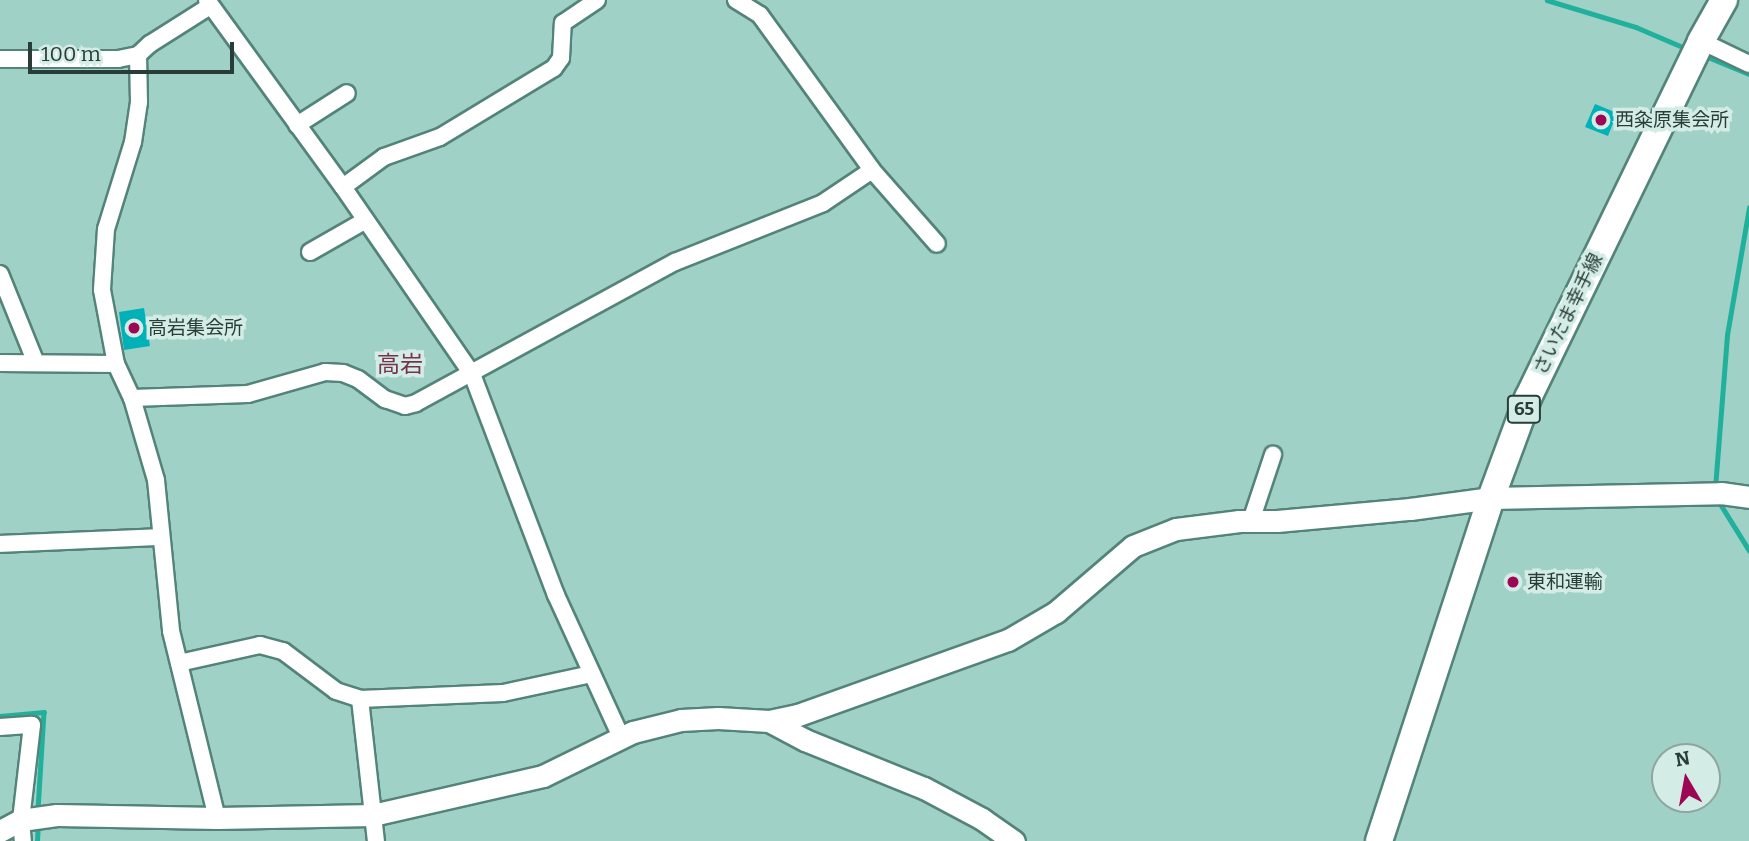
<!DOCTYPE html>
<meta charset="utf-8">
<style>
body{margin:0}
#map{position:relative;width:1749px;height:841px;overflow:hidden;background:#9fd1c6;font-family:Bitter,"Noto Sans JP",serif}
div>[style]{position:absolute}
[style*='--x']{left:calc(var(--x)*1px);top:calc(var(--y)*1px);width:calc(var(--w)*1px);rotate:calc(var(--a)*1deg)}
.stream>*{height:4.5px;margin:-2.25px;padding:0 2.25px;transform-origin:2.25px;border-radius:2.25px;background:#21b09b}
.building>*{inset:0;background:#00b1b8}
.roads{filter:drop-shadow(2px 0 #538379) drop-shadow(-2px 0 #538379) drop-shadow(0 2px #538379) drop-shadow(0 -2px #538379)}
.minor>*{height:16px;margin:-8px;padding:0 8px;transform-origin:8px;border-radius:8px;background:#fff}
.tertiary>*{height:21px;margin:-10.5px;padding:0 10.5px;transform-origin:10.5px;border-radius:10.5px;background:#fff}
.primary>*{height:26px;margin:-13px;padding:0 13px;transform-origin:13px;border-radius:13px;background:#fff}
.dots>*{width:19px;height:19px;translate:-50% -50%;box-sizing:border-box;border:4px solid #d3ece6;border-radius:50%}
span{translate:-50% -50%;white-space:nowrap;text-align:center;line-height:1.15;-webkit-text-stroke:7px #d3ece6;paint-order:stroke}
.shield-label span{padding:2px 5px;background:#d3ece6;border:2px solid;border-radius:5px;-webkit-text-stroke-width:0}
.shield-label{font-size:18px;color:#283d38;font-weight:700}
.poi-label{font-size:19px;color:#283d38}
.left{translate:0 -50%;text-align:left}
.street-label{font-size:19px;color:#283d38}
.quarter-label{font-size:23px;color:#77334b}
.north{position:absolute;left:1651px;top:743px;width:70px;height:70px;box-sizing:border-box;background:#d3ece6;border:2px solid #8fa6a0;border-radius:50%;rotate:350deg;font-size:19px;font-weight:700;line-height:28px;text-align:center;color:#283d38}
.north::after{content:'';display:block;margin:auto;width:24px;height:32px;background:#9c0652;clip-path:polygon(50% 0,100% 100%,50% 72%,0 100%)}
.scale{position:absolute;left:28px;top:42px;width:206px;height:32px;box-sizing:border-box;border:4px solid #283d38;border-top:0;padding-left:9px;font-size:21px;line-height:24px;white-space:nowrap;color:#283d38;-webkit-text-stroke:5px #d3ece6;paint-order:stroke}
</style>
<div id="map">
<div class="stream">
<div style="--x:1547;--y:0;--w:93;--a:16.9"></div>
<div style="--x:1636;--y:27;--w:51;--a:23.1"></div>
<div style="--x:1708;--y:57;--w:44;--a:22.5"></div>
<div style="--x:1715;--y:488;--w:153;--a:-85.5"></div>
<div style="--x:1727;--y:335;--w:129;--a:-80.2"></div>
<div style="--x:1718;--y:500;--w:59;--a:58.2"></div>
<div style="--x:0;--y:716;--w:44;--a:-5.2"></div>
<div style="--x:44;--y:712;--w:98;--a:93.5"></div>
<div style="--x:37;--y:841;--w:19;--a:-87"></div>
</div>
<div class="building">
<div style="clip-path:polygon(1595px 104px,1617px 113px,1608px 136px,1585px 127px)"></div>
<div style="clip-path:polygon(144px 308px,150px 346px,124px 350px,119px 312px)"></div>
</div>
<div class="roads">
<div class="minor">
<div style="--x:207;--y:0;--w:231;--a:54"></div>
<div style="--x:343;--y:187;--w:227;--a:55.4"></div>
<div style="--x:472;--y:374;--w:236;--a:69.2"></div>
<div style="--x:556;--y:595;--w:156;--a:65.4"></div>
<div style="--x:736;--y:0;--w:28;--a:32"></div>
<div style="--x:760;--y:15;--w:191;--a:54.1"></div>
<div style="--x:872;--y:170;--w:98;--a:48.7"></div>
<div style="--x:1701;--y:41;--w:53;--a:25.6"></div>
<div style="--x:138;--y:55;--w:47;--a:88.8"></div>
<div style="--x:139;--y:102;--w:40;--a:98.5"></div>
<div style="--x:133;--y:142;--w:91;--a:107.2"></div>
<div style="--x:106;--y:229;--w:61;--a:93.8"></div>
<div style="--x:102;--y:290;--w:75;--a:79.3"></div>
<div style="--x:116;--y:364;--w:38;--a:65"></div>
<div style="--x:132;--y:398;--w:85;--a:73.7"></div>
<div style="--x:156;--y:480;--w:152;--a:84.3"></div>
<div style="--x:171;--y:631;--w:193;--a:76.2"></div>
<div style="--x:0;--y:59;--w:118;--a:0"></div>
<div style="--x:118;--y:59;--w:20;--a:-11"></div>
<div style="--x:138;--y:55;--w:16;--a:-43"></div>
<div style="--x:150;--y:44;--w:71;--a:-32.3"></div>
<div style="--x:297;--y:125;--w:59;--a:-32.6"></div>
<div style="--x:343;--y:187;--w:51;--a:-36.2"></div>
<div style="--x:384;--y:157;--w:59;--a:-19.7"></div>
<div style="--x:440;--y:137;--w:133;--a:-31.2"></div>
<div style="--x:554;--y:68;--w:12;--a:-55"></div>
<div style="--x:561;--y:58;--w:35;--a:-87"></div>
<div style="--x:563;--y:23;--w:41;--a:-34.1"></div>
<div style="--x:310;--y:252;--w:64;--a:-29.7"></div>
<div style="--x:0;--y:274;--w:96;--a:68"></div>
<div style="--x:0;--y:363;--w:116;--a:0.5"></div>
<div style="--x:132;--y:398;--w:116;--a:-2"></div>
<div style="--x:248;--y:394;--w:80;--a:-15.9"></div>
<div style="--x:325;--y:372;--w:18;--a:3"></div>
<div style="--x:343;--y:373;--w:16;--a:22"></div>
<div style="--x:358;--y:379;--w:34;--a:37"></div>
<div style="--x:385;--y:399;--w:21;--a:19"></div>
<div style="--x:405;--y:406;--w:11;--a:-15"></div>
<div style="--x:416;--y:403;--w:295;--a:-28.6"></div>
<div style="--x:675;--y:262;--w:159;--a:-21.7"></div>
<div style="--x:823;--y:203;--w:59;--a:-34"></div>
<div style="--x:1251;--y:521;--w:70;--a:-71.6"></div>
<div style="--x:0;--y:544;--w:161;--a:-2.5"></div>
<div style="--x:179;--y:663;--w:83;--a:-12.5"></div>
<div style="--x:260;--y:645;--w:24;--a:15"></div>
<div style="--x:283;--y:651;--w:66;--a:37"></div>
<div style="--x:336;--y:691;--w:25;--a:18"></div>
<div style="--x:360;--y:699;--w:143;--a:-2.4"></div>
<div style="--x:503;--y:693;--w:91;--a:-12.1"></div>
<div style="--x:360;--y:699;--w:143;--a:83.6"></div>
<div style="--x:0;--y:727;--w:32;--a:-4"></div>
<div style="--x:32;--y:725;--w:96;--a:96.6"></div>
<div style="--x:21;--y:820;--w:21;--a:85"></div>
</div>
<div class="tertiary">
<div style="--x:769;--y:721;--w:41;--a:27.8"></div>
<div style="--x:805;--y:740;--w:128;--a:22"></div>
<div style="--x:924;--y:788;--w:66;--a:28.1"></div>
<div style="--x:982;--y:819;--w:39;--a:35"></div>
<div style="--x:0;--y:831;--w:24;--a:-28"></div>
<div style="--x:21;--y:820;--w:36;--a:-8"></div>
<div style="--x:57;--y:815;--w:160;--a:1.1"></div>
<div style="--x:217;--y:818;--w:156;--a:-1.1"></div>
<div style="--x:373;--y:815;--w:174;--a:-12.9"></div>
<div style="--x:543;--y:776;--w:100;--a:-26.1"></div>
<div style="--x:633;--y:732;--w:49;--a:-14"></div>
<div style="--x:681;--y:720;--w:37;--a:-3"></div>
<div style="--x:718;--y:718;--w:51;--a:3.4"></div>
<div style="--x:769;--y:721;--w:30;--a:-12"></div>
<div style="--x:798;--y:715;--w:223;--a:-19.7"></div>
<div style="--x:1008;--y:640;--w:56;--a:-30.3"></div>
<div style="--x:1056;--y:612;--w:101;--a:-40.6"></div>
<div style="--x:1133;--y:546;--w:46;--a:-21.6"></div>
<div style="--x:1176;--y:529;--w:64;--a:-7.2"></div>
<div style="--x:1239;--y:521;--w:38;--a:0"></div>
<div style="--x:1277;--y:521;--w:134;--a:-5.2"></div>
<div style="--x:1410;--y:509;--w:82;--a:-7.7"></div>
<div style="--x:1491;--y:498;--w:230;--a:-1.2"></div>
<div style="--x:1721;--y:493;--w:28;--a:8"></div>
</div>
<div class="primary">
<div style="--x:1379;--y:841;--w:361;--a:-71.9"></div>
<div style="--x:1491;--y:498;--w:107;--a:-69.7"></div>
<div style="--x:1528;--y:398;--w:397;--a:-64.1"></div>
<div style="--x:1701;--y:41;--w:47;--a:-60.7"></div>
</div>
</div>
<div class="dots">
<div style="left:1601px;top:120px;background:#9c0652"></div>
<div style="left:134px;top:328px;background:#9c0652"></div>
<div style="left:1513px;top:582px;background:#9c0652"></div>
</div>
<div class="shield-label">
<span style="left:1524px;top:409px">65</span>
</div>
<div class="poi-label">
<span class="left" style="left:1615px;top:120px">西粂原集会所</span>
<span class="left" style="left:148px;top:328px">高岩集会所</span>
<span class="left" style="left:1527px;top:582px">東和運輸</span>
</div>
<div class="street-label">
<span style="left:1568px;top:314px;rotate:-64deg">さいたま幸手線</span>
</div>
<div class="quarter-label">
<span style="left:400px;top:364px">高岩</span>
</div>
<div class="north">N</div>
<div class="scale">100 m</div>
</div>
